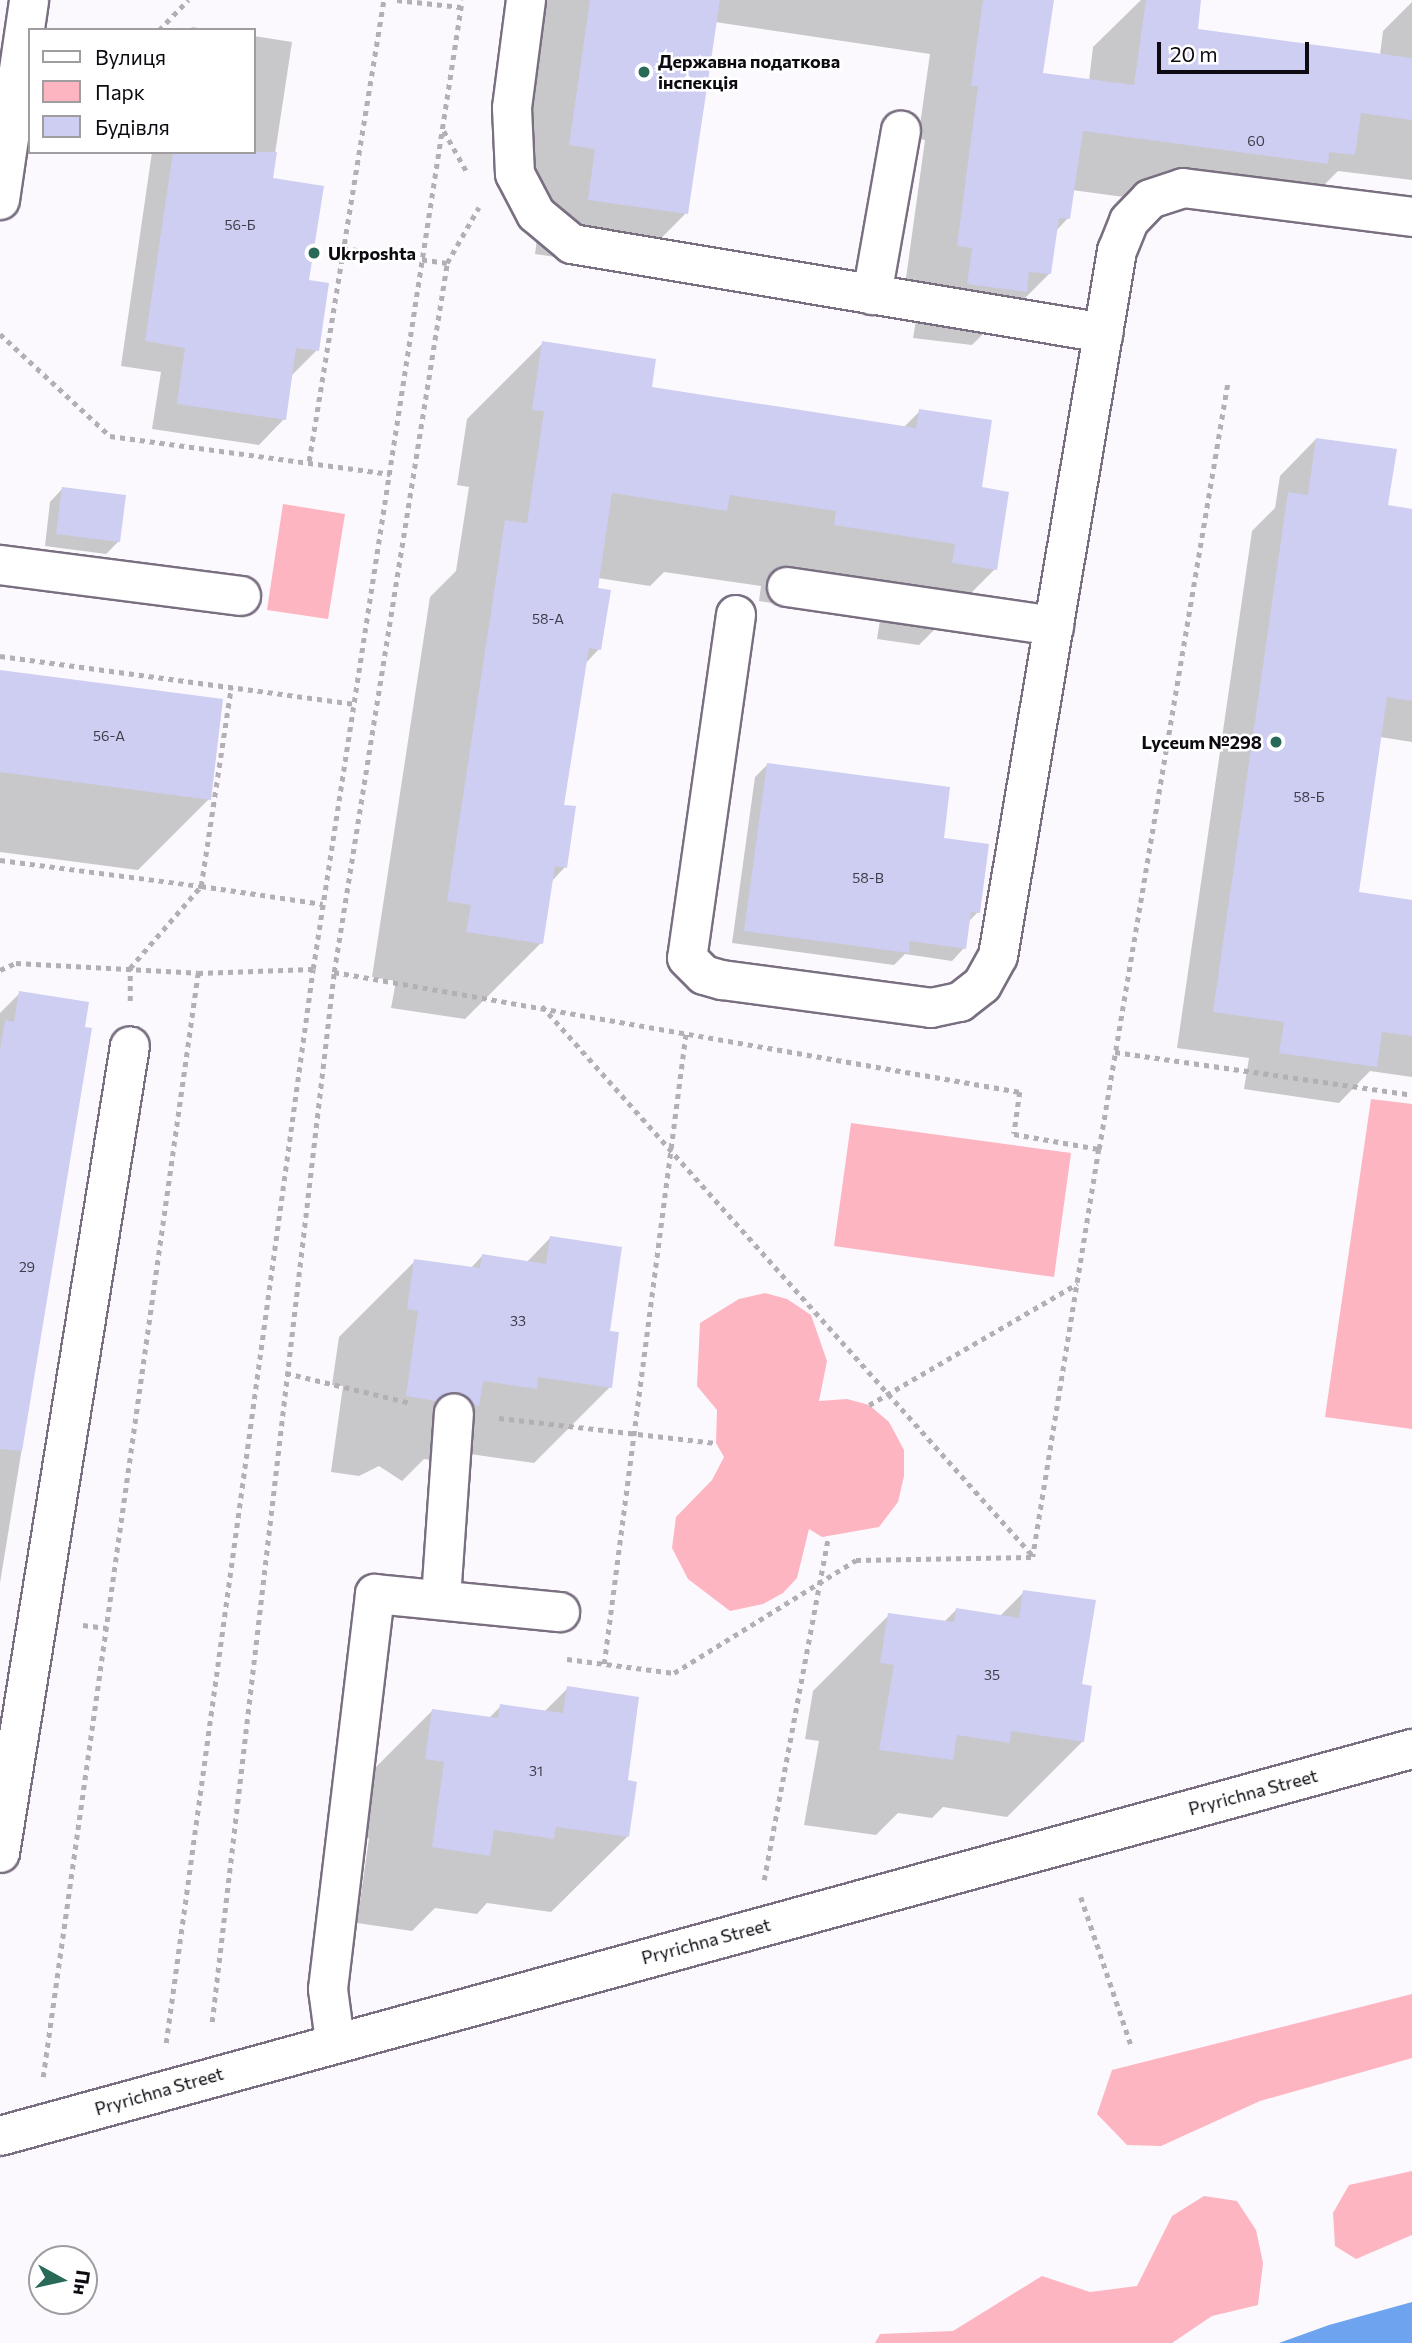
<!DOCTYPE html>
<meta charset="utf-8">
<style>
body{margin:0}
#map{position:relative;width:1412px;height:2343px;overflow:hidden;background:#fbf9fd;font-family:Commissioner,sans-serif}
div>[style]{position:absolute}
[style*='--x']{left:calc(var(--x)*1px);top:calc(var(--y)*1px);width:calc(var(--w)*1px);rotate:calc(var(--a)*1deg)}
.green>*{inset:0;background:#feb5c2}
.water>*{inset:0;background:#6ea4ef}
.shadow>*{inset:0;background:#0003}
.building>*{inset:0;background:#cdcef2}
.path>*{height:4.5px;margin-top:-2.25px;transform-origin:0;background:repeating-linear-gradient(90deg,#b2b0b5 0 5px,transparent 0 10px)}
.roads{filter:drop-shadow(2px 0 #7a6f81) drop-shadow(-2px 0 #7a6f81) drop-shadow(0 2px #7a6f81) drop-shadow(0 -2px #7a6f81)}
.minor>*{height:38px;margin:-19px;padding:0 19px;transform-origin:19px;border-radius:19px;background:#fff}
.dots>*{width:19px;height:19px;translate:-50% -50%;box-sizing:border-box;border:4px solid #fff;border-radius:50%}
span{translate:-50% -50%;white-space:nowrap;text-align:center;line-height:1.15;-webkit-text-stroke:5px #fff;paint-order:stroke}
.number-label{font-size:14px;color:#3e3b49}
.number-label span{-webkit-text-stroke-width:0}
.poi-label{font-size:18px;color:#0e0a11;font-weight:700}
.left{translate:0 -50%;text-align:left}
.right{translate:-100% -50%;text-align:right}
.street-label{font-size:18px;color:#0e0a11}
.legend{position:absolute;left:28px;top:28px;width:228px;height:126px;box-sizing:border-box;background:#fff;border:2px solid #9f9da0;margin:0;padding:9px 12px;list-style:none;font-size:21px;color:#0e0a11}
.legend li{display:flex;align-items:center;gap:14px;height:35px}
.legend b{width:35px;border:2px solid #9f9da0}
.north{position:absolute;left:28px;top:2245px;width:70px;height:70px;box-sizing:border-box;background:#fff;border:2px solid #9f9da0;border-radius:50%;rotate:98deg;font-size:19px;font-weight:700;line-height:28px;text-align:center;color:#0e0a11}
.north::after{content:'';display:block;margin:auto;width:24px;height:32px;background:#286958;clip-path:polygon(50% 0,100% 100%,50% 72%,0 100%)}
.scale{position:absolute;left:1157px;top:42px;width:152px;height:32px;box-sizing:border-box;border:4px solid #0e0a11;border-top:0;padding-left:9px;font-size:21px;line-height:24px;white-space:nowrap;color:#0e0a11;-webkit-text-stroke:5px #fff;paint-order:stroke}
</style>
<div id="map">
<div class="green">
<div style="clip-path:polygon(283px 504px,345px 514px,328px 619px,267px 610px)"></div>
<div style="clip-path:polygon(1371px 1099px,1412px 1104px,1412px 1429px,1325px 1417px)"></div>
<div style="clip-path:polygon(851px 1123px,1071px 1153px,1054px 1277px,834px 1246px)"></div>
<div style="clip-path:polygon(765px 1293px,787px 1299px,811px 1315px,827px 1361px,819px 1401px,847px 1399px,869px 1405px,889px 1422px,904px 1450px,904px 1476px,898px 1502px,879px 1527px,822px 1537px,809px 1529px,797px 1578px,783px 1593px,763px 1604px,730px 1611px,688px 1579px,672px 1548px,676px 1517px,712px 1480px,724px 1457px,716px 1443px,717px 1410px,697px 1386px,700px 1323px,739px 1299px)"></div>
<div style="clip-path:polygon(1412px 1994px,1412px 2058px,1260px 2101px,1161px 2146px,1127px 2145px,1097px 2114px,1112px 2070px)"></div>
<div style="clip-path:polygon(1412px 2171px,1412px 2235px,1356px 2259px,1335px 2246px,1333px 2213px,1349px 2185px)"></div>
<div style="clip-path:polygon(1204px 2196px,1237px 2201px,1256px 2230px,1263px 2263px,1258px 2305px,1212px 2316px,1172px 2343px,875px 2343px,880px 2334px,953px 2331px,1042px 2276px,1090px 2292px,1137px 2286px,1172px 2216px)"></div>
</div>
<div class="water">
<div style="clip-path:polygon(1412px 2302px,1412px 2343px,1279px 2343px,1329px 2325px)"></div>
</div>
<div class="shadow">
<div style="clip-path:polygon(544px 0,1052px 0,1041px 74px,1089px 81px,1093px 47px,1141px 0,1200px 0,1196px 31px,1380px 55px,1383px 31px,1412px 2px,1412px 180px,1338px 171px,1300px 209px,1272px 217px,1072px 190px,1068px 218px,1056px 231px,1050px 273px,996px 327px,990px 327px,972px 345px,913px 338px,919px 302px,903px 300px,925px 140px,918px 139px,930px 54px,715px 22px,686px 213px,632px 268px,535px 254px,542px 202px,516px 199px)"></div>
<div style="clip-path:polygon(192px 27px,211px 30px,189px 30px)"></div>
<div style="clip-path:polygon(254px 36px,292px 42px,271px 180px,307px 282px,317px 350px,292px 375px,284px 419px,259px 445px,152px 429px,161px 372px,121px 366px,152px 152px,254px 152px)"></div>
<div style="clip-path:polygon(543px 343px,650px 389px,903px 428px,920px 411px,980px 489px,995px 569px,919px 645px,877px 639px,880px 620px,759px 601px,761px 586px,664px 572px,650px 586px,598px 578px,599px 649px,584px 665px,562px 806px,565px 867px,551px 882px,541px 943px,465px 1019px,391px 1008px,396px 981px,372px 977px,430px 597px,456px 571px,469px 487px,457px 485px,467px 419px)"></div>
<div style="clip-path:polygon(1316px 439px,1386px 507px,1412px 511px,1412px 742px,1380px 737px,1357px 894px,1412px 902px,1412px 1077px,1370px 1071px,1339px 1103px,1244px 1089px,1249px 1058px,1177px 1048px,1252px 531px,1275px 508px,1280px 476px)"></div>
<div style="clip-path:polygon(62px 489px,119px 541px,106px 554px,45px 546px,50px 502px)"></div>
<div style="clip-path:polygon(0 672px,209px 799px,138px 870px,0 852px)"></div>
<div style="clip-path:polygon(768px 764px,942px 840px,978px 912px,968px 922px,964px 948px,952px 961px,905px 954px,894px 965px,732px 943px,755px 777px)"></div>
<div style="clip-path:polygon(20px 993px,90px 1030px,0 1583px,0 1013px)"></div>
<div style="clip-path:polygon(550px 1238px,608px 1332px,610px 1387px,534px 1463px,470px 1454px,459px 1464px,424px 1459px,402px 1481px,379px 1466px,359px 1476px,331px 1472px,343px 1386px,332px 1385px,339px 1337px,415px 1261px,470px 1269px,482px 1256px,526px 1263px)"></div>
<div style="clip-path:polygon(1024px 1592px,1080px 1685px,1083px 1741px,1007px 1817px,943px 1807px,932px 1818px,898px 1813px,876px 1835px,804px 1825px,819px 1741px,805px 1739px,813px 1691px,889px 1615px,944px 1622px,956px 1610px,1000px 1616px)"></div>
<div style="clip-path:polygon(568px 1688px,626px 1782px,627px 1837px,551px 1912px,487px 1903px,477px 1914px,435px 1908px,412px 1931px,357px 1923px,369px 1838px,350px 1835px,356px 1787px,432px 1711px,488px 1719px,501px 1706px,544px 1712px)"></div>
</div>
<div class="building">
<div style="clip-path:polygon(590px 0,720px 0,688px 214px,588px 200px,595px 149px,569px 145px)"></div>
<div style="clip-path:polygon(983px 0,1054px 0,1043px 73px,1134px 85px,1146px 0,1201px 0,1198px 29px,1412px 58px,1412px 120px,1361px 113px,1355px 155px,1329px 152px,1328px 164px,1083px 131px,1070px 219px,1059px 218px,1051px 274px,1029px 272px,1027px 292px,967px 284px,972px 248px,957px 246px,978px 86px,971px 86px)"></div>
<div style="clip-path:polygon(173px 152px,277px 152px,273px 178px,324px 186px,309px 280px,329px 283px,319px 351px,296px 348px,286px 420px,177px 404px,185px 348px,145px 341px)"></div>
<div style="clip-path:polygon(542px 341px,656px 359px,652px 387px,916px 428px,919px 409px,992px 420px,982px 487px,1009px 492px,997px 570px,952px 563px,955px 544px,834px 525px,836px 511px,730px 495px,727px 511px,612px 493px,598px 588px,611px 590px,601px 650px,589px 648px,564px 805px,576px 806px,567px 868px,555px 866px,543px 944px,466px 932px,471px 905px,447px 901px,505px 520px,527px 523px,544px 411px,532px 410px)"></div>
<div style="clip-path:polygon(1316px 438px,1397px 449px,1388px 505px,1412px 509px,1412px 701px,1387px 697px,1359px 892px,1412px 900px,1412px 1036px,1382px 1032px,1377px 1067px,1279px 1053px,1284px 1022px,1213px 1012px,1288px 492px,1308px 495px)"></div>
<div style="clip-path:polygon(62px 487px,126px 495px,120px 542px,56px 534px)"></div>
<div style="clip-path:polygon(0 670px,223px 699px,211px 800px,0 772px)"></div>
<div style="clip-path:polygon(767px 763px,950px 787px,944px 838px,989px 844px,980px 913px,971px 912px,966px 949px,910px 941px,909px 953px,744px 931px)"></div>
<div style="clip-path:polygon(19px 991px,89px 1002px,85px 1027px,92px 1028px,22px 1451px,0 1449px,0 1050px,5px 1020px,14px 1022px)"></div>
<div style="clip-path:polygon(550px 1236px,622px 1247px,610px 1331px,619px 1332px,612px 1388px,538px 1377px,537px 1389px,483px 1381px,479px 1407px,456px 1391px,436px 1401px,406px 1396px,418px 1311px,407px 1309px,414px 1259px,480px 1268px,482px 1254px,546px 1264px)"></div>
<div style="clip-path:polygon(1023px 1590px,1096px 1600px,1082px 1684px,1092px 1686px,1084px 1742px,1011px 1731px,1010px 1743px,957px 1735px,953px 1760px,879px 1750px,894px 1665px,880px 1663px,888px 1613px,954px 1622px,956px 1608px,1019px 1618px)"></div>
<div style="clip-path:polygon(567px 1686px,639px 1697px,628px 1780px,637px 1782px,629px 1837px,556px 1827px,554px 1839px,494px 1830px,490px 1856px,432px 1847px,444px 1762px,425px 1759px,432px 1709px,498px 1718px,500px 1704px,563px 1713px)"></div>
</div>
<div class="path">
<div style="--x:397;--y:0;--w:64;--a:6.2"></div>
<div style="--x:159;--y:30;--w:42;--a:-46"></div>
<div style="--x:444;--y:131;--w:47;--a:60.7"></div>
<div style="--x:343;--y:248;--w:105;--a:8.2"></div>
<div style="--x:0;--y:334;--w:150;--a:42.8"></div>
<div style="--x:110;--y:436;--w:283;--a:7.7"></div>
<div style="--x:309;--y:461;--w:467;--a:-80.8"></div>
<div style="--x:0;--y:656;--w:358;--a:7.7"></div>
<div style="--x:0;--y:860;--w:203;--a:7.4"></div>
<div style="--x:201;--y:886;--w:201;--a:-81.4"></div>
<div style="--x:0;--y:970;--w:17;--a:-24"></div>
<div style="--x:16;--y:963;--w:182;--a:3.1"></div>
<div style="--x:334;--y:972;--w:696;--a:9.92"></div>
<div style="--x:1020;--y:1092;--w:42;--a:98.1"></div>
<div style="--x:1014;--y:1134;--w:86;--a:10"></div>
<div style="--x:1099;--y:1149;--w:413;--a:99.2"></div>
<div style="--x:130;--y:1001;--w:33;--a:-90"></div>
<div style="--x:130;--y:968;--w:108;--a:-49.1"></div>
<div style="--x:201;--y:886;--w:123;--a:8.4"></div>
<div style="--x:542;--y:1006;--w:737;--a:48.24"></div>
<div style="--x:1115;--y:1052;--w:300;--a:8.2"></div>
<div style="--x:1099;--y:1149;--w:779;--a:-80.47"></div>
<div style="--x:286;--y:1373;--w:129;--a:13.5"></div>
<div style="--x:869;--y:1405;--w:241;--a:-30.2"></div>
<div style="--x:499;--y:1418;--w:218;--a:6.6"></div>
<div style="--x:83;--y:1625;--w:24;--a:7"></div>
<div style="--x:567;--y:1659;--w:108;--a:7.5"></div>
<div style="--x:674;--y:1673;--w:214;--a:-31.8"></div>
<div style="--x:856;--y:1560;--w:176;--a:-1"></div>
<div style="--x:604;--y:1664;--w:637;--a:-82.61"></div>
<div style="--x:764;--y:1880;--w:349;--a:-79.4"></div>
<div style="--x:1081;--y:1897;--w:159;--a:71.3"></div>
<div style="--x:212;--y:2022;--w:1057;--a:-83.37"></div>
<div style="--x:334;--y:972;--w:718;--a:-80.94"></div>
<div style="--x:447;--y:263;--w:64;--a:-60.3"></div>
<div style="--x:166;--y:2043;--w:1084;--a:-82.21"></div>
<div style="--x:313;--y:969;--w:980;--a:-81.26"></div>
<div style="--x:43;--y:2077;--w:1115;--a:-82.01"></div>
<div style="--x:198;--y:973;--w:115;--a:-2"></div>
</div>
<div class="roads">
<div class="minor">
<div style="--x:526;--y:0;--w:109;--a:97.4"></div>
<div style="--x:512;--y:108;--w:66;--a:87.4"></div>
<div style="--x:515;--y:174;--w:45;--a:62.3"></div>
<div style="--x:536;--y:214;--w:47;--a:39.8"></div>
<div style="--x:572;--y:244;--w:539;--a:9.5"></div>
<div style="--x:0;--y:200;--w:202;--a:-81.7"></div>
<div style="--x:872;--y:295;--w:167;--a:-80"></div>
<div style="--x:0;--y:565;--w:243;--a:7.3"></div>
<div style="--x:787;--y:587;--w:270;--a:8.3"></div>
<div style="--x:736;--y:615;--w:346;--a:98.1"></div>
<div style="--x:687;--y:958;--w:24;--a:45"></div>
<div style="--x:704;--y:975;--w:19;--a:16"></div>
<div style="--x:722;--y:980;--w:211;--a:7.6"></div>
<div style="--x:931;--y:1008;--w:30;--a:-12"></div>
<div style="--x:960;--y:1002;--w:28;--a:-38"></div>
<div style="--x:982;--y:985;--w:33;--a:-61"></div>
<div style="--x:998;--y:956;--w:715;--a:-80.42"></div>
<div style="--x:1117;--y:251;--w:32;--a:-68"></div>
<div style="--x:1129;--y:221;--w:30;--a:-46"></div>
<div style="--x:1150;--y:199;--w:35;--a:-18"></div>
<div style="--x:1183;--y:188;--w:231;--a:7.2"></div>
<div style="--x:441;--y:1598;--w:185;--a:-86"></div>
<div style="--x:0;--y:1853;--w:817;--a:-80.85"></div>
<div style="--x:335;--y:2041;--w:52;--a:-97.7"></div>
<div style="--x:328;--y:1989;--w:398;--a:-83.2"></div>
<div style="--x:375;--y:1594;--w:186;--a:5.6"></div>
<div style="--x:0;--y:2136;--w:1464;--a:-15.33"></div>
</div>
</div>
<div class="dots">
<div style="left:644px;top:72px;background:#286958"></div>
<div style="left:314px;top:253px;background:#286958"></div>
<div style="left:1276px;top:742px;background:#286958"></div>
</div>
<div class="number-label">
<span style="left:1256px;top:141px">60</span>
<span style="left:240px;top:225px">56-Б</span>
<span style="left:548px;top:619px">58-А</span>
<span style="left:109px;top:736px">56-А</span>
<span style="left:1309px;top:797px">58-Б</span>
<span style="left:868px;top:878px">58-В</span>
<span style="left:27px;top:1267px">29</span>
<span style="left:518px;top:1321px">33</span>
<span style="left:992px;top:1675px">35</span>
<span style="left:536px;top:1771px">31</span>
</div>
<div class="poi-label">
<span class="left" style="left:658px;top:72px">Державна податкова<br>інспекція</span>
<span class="left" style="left:328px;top:253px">Ukrposhta</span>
<span class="right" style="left:1262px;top:742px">Lyceum №298</span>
</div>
<div class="street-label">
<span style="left:1253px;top:1792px;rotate:-15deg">Pryrichna Street</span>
<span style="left:706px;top:1941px;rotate:-15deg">Pryrichna Street</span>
<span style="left:159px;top:2091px;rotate:-16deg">Pryrichna Street</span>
</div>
<ul class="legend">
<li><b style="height:9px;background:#fff"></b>Вулиця</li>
<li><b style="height:19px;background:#feb5c2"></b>Парк</li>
<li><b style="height:19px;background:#cdcef2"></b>Будівля</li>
</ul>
<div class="north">Пн</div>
<div class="scale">20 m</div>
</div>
